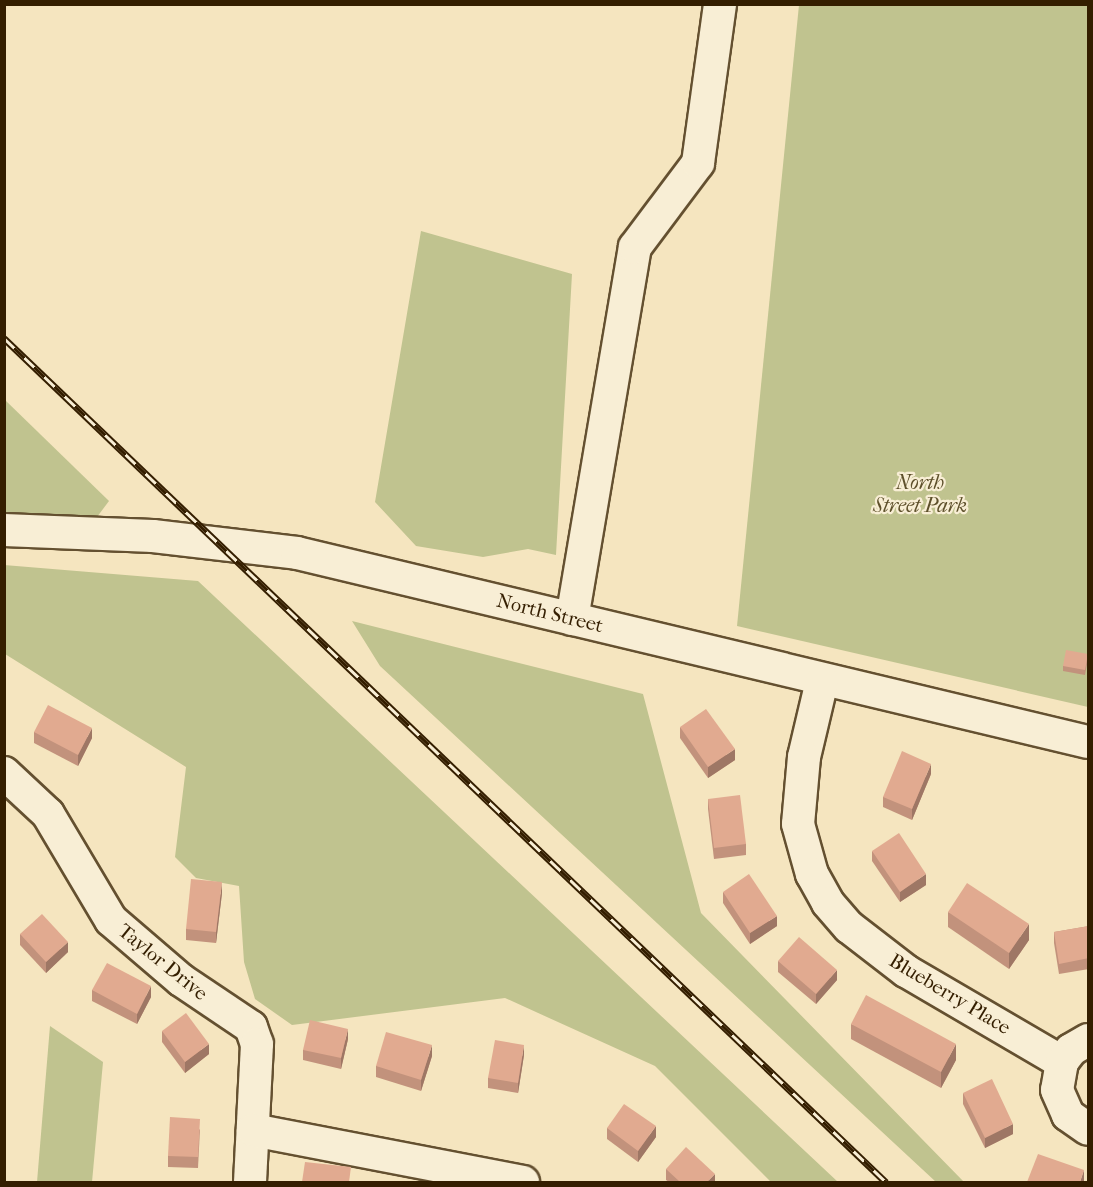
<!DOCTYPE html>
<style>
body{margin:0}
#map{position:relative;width:1093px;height:1187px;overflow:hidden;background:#f5e5bf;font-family:"IM FELL French Canon",serif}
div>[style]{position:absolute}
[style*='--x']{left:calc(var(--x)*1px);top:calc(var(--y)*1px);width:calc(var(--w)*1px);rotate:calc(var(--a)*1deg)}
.green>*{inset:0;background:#c0c38f}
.roads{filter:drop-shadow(2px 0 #645030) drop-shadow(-2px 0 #645030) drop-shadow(0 2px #645030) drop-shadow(0 -2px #645030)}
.minor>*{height:32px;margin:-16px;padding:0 16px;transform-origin:16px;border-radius:16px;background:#f8eed5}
.rail>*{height:7px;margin-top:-3.5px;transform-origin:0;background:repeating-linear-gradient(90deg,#f8eed5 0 14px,#341e00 0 28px);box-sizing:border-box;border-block:2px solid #341e00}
.wall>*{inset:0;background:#c2927c}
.shaded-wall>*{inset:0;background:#9e7765}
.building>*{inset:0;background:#e1aa90}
span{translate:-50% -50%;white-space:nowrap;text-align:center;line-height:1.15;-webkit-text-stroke:4.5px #f8eed5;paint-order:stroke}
.park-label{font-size:20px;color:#5e502b;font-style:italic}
.street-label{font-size:20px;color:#341e00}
.frame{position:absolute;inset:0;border:6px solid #341e00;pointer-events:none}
</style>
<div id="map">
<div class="green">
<div style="clip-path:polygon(799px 5px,1088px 5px,1088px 707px,737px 626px)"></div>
<div style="clip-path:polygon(421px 231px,572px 274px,556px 555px,528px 549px,483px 557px,416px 546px,375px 502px)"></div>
<div style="clip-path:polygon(4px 399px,109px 501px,94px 521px,5px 516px)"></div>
<div style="clip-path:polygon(4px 565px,198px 581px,838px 1182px,771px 1182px,655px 1066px,505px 998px,292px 1025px,255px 999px,244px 962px,239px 886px,196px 878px,175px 857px,186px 767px,5px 654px)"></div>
<div style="clip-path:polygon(352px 621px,643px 694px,701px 913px,964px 1182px,936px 1182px,380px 666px)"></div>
<div style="clip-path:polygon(50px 1026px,103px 1062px,92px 1182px,37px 1182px)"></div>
</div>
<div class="roads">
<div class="minor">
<div style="--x:4;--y:530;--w:149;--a:2.3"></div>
<div style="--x:153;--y:536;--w:145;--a:6.7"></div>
<div style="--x:297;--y:553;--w:813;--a:13.44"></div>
<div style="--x:572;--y:619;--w:377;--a:-80.4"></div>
<div style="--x:635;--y:247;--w:105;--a:-53.1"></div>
<div style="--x:698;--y:163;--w:161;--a:-82.1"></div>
<div style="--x:822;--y:681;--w:78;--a:103.3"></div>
<div style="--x:804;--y:757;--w:67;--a:95.1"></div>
<div style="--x:798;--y:824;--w:52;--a:74.4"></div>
<div style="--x:812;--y:874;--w:33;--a:61"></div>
<div style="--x:828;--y:903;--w:32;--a:49"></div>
<div style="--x:849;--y:927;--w:72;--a:37.7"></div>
<div style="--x:906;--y:971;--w:181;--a:30.3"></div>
<div style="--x:4;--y:773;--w:60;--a:43"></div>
<div style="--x:48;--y:814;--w:123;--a:59.3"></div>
<div style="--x:111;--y:920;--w:92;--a:40.6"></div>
<div style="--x:181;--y:980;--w:84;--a:33.9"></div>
<div style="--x:251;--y:1027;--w:18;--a:71"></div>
<div style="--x:257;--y:1044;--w:138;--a:92.9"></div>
<div style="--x:1088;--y:1040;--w:20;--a:150"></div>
<div style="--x:1071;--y:1050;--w:15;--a:127"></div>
<div style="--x:1062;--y:1062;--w:28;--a:100"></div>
<div style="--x:1057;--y:1090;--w:27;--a:66"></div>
<div style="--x:1068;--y:1115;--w:24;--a:35"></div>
<div style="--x:253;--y:1130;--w:275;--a:10.9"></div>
</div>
</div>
<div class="rail">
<div style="--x:4;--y:338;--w:1221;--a:43.74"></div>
</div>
<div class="wall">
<div style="clip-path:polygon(1088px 659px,1085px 675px,1063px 671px,1063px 666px)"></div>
<div style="clip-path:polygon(680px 727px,735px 760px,708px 778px,680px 738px)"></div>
<div style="clip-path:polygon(34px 732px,92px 738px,78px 766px,34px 743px)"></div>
<div style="clip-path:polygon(931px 774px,912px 820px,883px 807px,883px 797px)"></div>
<div style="clip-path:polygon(708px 799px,746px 844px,746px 855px,714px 859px,708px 809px)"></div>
<div style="clip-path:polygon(872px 851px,926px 885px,900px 902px,872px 861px)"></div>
<div style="clip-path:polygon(723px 892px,777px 926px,750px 944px,723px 903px)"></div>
<div style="clip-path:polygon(222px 893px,216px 943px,186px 940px,186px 929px)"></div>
<div style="clip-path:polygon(948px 912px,1029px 940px,1009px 969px,948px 927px)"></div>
<div style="clip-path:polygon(1089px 926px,1089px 969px,1059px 974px,1054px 943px,1054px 932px)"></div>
<div style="clip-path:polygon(20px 934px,68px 952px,46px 973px,20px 945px)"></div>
<div style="clip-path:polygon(778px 961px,837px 980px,816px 1004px,778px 972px)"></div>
<div style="clip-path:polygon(92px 990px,151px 997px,137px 1024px,92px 1001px)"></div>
<div style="clip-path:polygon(851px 1024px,956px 1060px,941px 1088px,851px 1039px)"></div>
<div style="clip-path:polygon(162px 1031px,209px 1054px,185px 1073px,162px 1042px)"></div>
<div style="clip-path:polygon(348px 1039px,341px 1069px,303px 1060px,303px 1050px)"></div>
<div style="clip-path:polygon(524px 1055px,518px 1093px,488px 1088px,488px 1078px)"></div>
<div style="clip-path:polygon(432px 1056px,421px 1091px,376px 1077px,376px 1066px)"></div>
<div style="clip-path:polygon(963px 1093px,1013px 1134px,985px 1148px,963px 1104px)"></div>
<div style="clip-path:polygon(607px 1128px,656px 1137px,638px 1162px,607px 1139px)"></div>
<div style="clip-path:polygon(200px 1129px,198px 1168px,168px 1167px,168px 1156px)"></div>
<div style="clip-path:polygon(666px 1169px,715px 1182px,669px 1182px,666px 1180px)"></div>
</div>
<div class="shaded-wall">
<div style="clip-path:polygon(92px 728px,92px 738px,78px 766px,78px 755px)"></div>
<div style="clip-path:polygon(735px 749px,735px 760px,708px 778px,708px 767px)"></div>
<div style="clip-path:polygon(931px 764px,931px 774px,912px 820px,912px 809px)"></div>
<div style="clip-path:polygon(926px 874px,926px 885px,900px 902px,900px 892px)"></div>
<div style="clip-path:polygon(222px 882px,222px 893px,216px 943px,216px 932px)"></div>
<div style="clip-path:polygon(777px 916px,777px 926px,750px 944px,750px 933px)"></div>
<div style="clip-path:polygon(1029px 924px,1029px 940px,1009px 969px,1009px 953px)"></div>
<div style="clip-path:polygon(68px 942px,68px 952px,46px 973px,46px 962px)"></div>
<div style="clip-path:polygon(837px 970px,837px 980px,816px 1004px,816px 994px)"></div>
<div style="clip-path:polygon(151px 986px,151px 997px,137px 1024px,137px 1014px)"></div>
<div style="clip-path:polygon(348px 1029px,348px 1039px,341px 1069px,341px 1058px)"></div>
<div style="clip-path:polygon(209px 1044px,209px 1054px,185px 1073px,185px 1062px)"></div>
<div style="clip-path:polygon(956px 1044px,956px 1060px,941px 1088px,941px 1072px)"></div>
<div style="clip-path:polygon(432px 1045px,432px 1056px,421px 1091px,421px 1080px)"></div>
<div style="clip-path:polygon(524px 1045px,524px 1055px,518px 1093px,518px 1083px)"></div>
<div style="clip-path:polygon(1013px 1124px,1013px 1134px,985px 1148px,985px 1138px)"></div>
<div style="clip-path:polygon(656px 1126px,656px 1137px,638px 1162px,638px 1151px)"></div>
<div style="clip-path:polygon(1084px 1170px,1084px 1182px,1080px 1182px)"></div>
<div style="clip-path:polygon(715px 1174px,715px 1182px,707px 1182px)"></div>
</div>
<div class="building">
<div style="clip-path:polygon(1066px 650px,1088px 654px,1085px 670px,1063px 666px)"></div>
<div style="clip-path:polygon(48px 705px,92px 728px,78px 755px,34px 732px)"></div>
<div style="clip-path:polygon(706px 709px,735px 749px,708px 767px,680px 727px)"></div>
<div style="clip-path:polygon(902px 751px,931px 764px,912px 809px,883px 797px)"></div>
<div style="clip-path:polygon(740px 795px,746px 844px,714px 848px,708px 799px)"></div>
<div style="clip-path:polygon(899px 833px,926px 874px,900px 892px,872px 851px)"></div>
<div style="clip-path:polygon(749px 874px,777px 916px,750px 933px,723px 892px)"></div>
<div style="clip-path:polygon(191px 879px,222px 882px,216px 932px,186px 929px)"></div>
<div style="clip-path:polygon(967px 883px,1029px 924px,1009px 953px,948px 912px)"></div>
<div style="clip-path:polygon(42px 914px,68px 942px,46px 962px,20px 934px)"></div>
<div style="clip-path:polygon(1089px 926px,1089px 958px,1059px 964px,1054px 932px)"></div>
<div style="clip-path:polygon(799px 937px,837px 970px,816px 994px,778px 961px)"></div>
<div style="clip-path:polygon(107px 963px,151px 986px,137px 1014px,92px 990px)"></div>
<div style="clip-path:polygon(866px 995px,956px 1044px,941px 1072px,851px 1024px)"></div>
<div style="clip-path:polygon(186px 1013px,209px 1044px,185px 1062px,162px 1031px)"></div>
<div style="clip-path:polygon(310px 1020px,348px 1029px,341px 1058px,303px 1050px)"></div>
<div style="clip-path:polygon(386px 1032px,432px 1045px,421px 1080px,376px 1066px)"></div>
<div style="clip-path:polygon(495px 1040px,524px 1045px,518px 1083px,488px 1078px)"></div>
<div style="clip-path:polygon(992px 1079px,1013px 1124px,985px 1138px,963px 1093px)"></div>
<div style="clip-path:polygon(624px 1104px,656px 1126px,638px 1151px,607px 1128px)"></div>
<div style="clip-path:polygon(170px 1117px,200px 1119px,198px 1157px,168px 1156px)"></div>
<div style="clip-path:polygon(686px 1147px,715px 1174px,707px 1182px,680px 1182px,666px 1169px)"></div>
<div style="clip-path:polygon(1038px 1154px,1084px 1170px,1080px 1182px,1027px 1182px)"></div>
<div style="clip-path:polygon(305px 1162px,351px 1167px,349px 1182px,302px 1182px)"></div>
</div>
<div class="park-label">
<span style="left:920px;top:494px">North<br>Street Park</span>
</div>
<div class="street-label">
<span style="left:550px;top:613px;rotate:14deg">North Street</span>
<span style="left:163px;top:962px;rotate:39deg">Taylor Drive</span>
<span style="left:950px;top:994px;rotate:31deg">Blueberry Place</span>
</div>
<div class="frame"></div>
</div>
